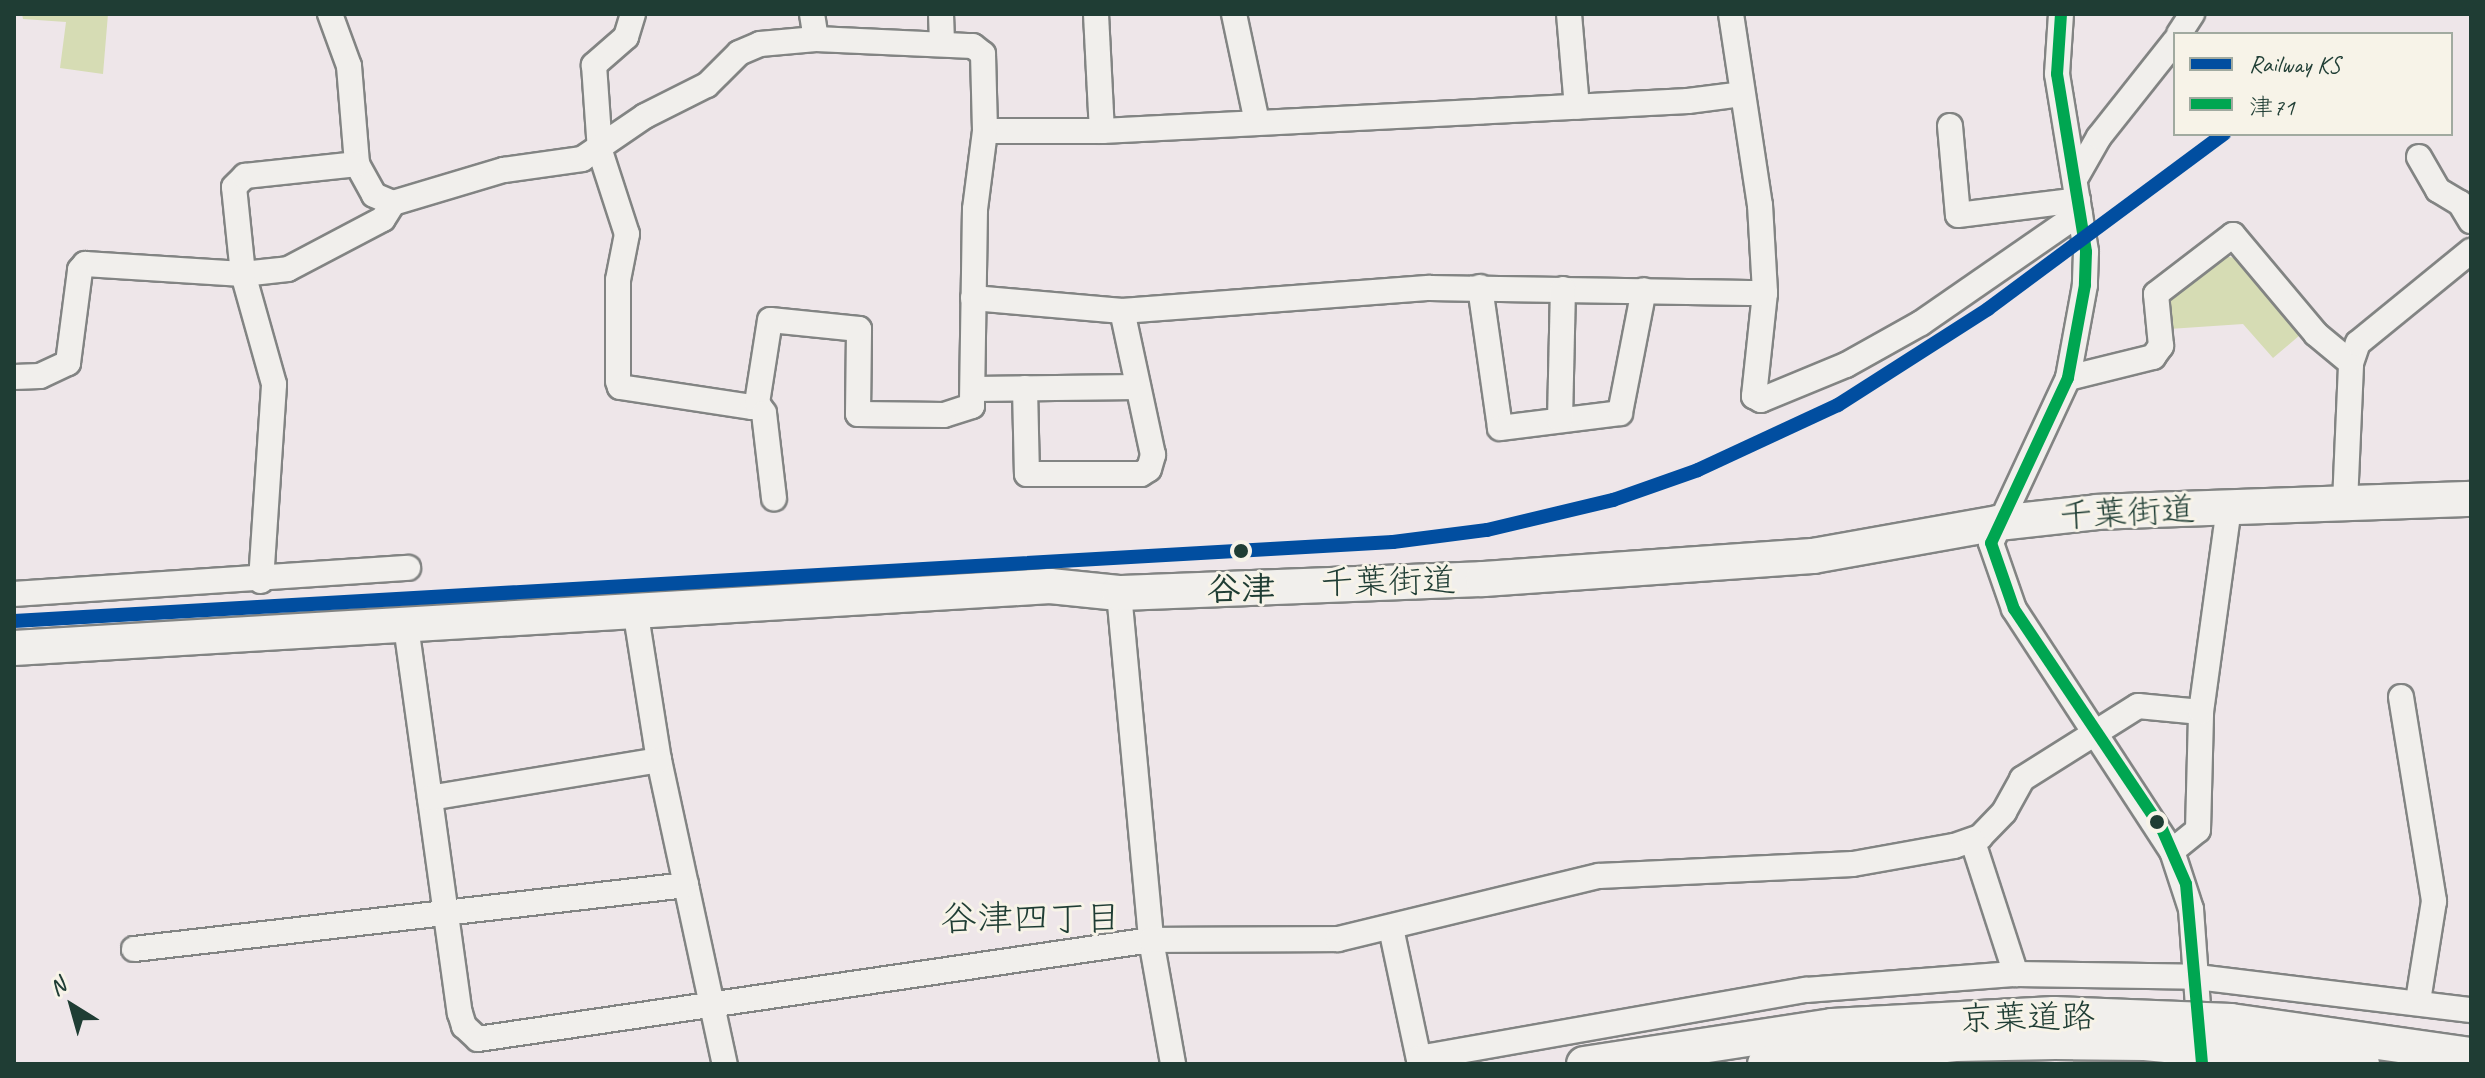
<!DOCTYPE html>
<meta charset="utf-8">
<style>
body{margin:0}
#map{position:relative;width:2485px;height:1078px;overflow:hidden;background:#eee6e9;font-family:Caveat,"Klee One",sans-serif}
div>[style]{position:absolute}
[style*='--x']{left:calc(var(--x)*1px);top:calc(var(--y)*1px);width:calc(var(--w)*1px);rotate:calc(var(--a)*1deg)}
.green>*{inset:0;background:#d6dcb4}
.roads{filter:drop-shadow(2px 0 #828483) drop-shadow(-2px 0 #828483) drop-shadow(0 2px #828483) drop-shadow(0 -2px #828483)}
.minor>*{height:24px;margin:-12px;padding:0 12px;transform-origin:12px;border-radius:12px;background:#f1efec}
.highway>*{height:34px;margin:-17px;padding:0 17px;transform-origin:17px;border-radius:17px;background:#f1efec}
.bridges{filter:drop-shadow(2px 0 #828483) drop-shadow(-2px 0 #828483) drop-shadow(0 2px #828483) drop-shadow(0 -2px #828483)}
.highway-bridge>*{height:34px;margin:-17px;padding:0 17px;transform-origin:17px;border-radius:17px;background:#f1efec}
.bus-1>*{height:12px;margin:-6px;padding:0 6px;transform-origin:6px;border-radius:6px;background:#00a651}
.rail-1>*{height:14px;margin:-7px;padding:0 7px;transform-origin:7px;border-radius:7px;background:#014ea0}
.dots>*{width:22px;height:22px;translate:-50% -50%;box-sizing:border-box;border:4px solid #f7f3e8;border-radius:50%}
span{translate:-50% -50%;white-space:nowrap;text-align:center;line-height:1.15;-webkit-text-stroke:6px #f7f3e8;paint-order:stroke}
.street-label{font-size:34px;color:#1f3d34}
.stop-label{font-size:34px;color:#1f3d34;font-weight:700}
.neighbourhood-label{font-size:36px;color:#1f3d34}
.frame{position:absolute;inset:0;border:16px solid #1f3d34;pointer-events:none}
.legend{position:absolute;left:2173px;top:32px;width:280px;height:104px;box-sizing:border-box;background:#f7f3e8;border:2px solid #a1aaa0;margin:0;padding:10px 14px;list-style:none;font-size:24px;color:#1f3d34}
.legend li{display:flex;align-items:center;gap:16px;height:40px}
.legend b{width:40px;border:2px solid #a1aaa0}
.north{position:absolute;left:32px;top:966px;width:80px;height:80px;-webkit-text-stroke:6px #f7f3e8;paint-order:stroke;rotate:323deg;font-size:22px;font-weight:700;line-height:32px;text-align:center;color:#1f3d34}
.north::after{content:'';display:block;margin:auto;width:28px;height:36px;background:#1f3d34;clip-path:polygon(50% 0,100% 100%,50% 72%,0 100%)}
</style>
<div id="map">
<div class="green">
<div style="clip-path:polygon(22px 14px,108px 14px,103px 74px,60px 68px,66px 22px,23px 19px)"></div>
<div style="clip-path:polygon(2216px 255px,2236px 258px,2300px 335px,2273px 358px,2243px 324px,2169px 329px,2168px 301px,2176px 286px)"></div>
</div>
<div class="roads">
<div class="minor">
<div style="--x:330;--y:14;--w:55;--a:69.9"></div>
<div style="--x:349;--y:66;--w:98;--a:85.3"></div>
<div style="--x:357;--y:164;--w:35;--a:61"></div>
<div style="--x:374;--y:195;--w:21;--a:23"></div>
<div style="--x:633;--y:14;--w:24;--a:107"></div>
<div style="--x:626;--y:37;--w:43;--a:138.8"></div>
<div style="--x:594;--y:65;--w:86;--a:86"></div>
<div style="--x:600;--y:151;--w:87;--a:72"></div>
<div style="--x:627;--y:234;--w:47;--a:101.1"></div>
<div style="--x:618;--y:280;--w:101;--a:90"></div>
<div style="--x:618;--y:381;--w:6;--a:72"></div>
<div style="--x:620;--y:387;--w:134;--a:8.6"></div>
<div style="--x:752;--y:407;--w:6;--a:-39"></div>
<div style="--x:812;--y:14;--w:25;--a:81"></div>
<div style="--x:941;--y:14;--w:28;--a:88"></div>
<div style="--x:1096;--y:14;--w:117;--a:87.1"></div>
<div style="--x:1234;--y:14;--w:110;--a:78"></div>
<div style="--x:1569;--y:14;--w:93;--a:85.1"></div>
<div style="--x:1731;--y:14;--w:193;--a:81.4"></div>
<div style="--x:1760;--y:205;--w:88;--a:86.7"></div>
<div style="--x:1765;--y:293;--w:104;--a:96.1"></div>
<div style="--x:1754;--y:396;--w:8;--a:30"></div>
<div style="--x:1761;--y:400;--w:92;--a:-22.4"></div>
<div style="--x:1846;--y:365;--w:86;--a:-29.2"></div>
<div style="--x:1921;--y:323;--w:193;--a:-34.7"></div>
<div style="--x:2061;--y:14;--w:60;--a:93.8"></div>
<div style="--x:2057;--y:74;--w:180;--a:80.7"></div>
<div style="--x:2086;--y:252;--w:33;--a:92"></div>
<div style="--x:2085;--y:285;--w:95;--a:100.4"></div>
<div style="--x:2068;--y:378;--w:182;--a:115"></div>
<div style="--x:1991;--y:543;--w:70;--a:70.8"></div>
<div style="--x:2014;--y:609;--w:289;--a:56.9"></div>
<div style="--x:2172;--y:851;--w:61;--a:71.9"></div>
<div style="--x:2191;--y:909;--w:126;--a:85.9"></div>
<div style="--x:2179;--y:34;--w:24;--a:-57"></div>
<div style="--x:1950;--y:126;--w:89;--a:84.9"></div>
<div style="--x:1958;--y:215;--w:121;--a:-7.1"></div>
<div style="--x:985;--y:131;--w:117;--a:0"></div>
<div style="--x:1102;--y:131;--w:587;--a:-2.93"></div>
<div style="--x:1688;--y:101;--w:54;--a:-7.4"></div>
<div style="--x:2419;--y:157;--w:38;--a:60"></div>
<div style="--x:2438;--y:190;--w:26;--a:31"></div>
<div style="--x:2460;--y:203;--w:21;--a:59"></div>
<div style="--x:2075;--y:179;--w:48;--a:-60.3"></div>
<div style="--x:2099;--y:137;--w:122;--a:-51.6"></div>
<div style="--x:1480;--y:287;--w:142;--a:81.9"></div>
<div style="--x:1500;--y:428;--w:121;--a:-7.1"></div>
<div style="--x:1620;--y:413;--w:125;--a:-79"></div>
<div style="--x:973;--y:298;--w:150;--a:5"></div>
<div style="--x:1122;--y:311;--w:309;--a:-4.3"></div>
<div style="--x:1430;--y:288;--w:335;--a:0.9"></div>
<div style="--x:14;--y:377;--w:26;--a:-2"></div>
<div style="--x:40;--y:376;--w:31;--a:-25"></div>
<div style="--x:68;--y:363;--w:94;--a:-82.6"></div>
<div style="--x:80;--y:270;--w:8;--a:-50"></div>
<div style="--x:85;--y:264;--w:158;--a:3.6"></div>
<div style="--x:243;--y:274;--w:45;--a:-6.3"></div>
<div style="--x:288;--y:269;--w:107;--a:-27.8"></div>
<div style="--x:383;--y:219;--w:19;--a:-58"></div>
<div style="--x:393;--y:203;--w:116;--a:-16.6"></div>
<div style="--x:504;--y:170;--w:79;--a:-8"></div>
<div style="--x:582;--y:159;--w:76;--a:-34.3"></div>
<div style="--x:645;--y:116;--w:69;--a:-26.6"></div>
<div style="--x:707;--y:85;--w:45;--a:-45"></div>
<div style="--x:739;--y:53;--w:23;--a:-23"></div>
<div style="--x:760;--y:44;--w:56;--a:-5.1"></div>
<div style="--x:816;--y:39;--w:157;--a:2.6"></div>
<div style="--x:973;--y:46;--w:13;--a:39"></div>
<div style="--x:983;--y:54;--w:77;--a:88.5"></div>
<div style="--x:985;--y:131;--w:79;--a:97.3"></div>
<div style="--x:975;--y:209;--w:197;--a:90.9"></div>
<div style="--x:972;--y:406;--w:29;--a:162"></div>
<div style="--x:944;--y:415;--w:86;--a:-179.3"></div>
<div style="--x:858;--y:414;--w:85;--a:-89.3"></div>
<div style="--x:859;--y:329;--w:89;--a:-174.2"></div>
<div style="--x:770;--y:320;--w:84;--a:98.9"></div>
<div style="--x:757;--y:403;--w:12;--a:55"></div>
<div style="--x:764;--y:413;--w:86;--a:83.3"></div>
<div style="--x:2068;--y:378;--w:88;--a:-13.9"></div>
<div style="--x:2153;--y:357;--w:14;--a:-54"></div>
<div style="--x:2161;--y:346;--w:52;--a:-95.5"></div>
<div style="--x:2156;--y:294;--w:97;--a:-37.5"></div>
<div style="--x:2233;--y:235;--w:129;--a:50"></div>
<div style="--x:2316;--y:334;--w:45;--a:39.6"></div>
<div style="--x:1025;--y:388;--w:86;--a:88.7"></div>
<div style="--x:1027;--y:474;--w:114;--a:0"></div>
<div style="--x:1141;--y:474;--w:9;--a:-32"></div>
<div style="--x:1149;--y:469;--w:15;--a:-74"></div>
<div style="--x:1153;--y:455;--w:147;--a:-102.1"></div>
<div style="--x:974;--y:389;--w:164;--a:-0.7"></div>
<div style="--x:1560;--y:420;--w:131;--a:-88.7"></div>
<div style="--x:2345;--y:503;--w:140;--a:-87.5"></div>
<div style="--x:2351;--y:363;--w:21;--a:-71"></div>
<div style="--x:2358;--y:343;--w:146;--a:-39.2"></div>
<div style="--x:261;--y:581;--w:197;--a:-86.2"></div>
<div style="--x:274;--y:384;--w:114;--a:-105.7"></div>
<div style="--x:243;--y:274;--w:87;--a:-95.9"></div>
<div style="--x:234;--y:187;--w:16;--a:-45"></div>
<div style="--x:245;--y:176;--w:113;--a:-6.1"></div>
<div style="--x:1119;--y:593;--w:348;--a:84.7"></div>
<div style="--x:1151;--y:940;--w:126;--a:79.9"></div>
<div style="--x:14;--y:594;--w:395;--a:-3.8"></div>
<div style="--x:635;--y:609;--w:153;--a:81"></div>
<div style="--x:659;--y:760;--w:311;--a:77.8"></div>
<div style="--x:406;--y:626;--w:391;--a:82.1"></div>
<div style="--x:460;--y:1013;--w:14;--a:73"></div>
<div style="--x:464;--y:1026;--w:19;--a:43"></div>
<div style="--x:478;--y:1039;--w:680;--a:-8.37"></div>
<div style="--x:1151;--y:940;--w:187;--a:-0.3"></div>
<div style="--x:1338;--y:939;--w:268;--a:-13.6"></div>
<div style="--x:1599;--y:876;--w:254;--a:-2.7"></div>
<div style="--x:1853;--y:864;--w:103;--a:-10.1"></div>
<div style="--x:1954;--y:846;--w:28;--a:-19"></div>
<div style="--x:1980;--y:837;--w:35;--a:-46"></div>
<div style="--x:2004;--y:812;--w:38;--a:-61"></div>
<div style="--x:2022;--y:779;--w:137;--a:-32.2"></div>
<div style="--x:2138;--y:706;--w:63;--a:5.4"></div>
<div style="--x:2401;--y:697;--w:207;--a:80.8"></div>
<div style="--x:2434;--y:901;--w:101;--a:99.1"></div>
<div style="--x:430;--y:798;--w:232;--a:-9.4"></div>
<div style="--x:1973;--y:842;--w:139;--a:72"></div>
<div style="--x:2172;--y:851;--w:33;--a:-39"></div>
<div style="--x:2198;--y:830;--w:118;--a:-88.5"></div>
<div style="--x:2201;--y:712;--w:207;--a:-82.2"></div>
<div style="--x:1391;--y:928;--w:139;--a:78"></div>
<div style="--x:134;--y:949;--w:556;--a:-6.61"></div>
<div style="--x:1419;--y:1058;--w:393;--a:-10"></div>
<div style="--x:1806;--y:990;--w:211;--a:-4.4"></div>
<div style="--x:2016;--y:974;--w:181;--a:0.9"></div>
<div style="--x:2197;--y:977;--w:276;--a:6.9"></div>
</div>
<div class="highway">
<div style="--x:14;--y:648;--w:1038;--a:-3.42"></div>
<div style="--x:1050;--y:586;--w:69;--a:5.8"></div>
<div style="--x:1119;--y:593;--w:364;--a:-2.2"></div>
<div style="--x:1483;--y:579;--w:331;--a:-4"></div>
<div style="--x:1813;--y:556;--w:188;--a:-10.1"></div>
<div style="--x:1998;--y:523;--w:100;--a:-6.3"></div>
<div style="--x:2097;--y:512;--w:374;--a:-2"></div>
</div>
</div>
<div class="bridges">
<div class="highway-bridge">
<div style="--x:1584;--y:1064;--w:251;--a:-8.7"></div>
<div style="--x:1832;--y:1026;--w:222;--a:-3.1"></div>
<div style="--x:2054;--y:1014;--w:177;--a:2.3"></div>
<div style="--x:2231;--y:1021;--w:242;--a:8.1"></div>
<div style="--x:1765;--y:1064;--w:191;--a:-6"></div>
<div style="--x:1955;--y:1044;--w:100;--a:-1.1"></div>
<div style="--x:2055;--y:1042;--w:90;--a:0.6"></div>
<div style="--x:2145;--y:1043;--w:218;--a:5.5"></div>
</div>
</div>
<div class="bus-1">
<div style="--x:2061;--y:14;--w:60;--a:93.8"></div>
<div style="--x:2057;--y:74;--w:180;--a:80.7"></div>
<div style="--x:2086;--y:252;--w:33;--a:92"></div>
<div style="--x:2085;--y:285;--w:95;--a:100.4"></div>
<div style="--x:2068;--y:378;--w:182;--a:115"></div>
<div style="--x:1991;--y:543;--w:70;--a:70.8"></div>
<div style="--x:2014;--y:609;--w:265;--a:56.1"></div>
<div style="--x:2162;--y:829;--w:60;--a:66.4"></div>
<div style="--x:2186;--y:884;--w:181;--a:84.9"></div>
</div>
<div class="rail-1">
<div style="--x:14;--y:621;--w:1381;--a:-3.28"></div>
<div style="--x:1393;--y:542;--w:95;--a:-7.3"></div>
<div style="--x:1487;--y:530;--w:130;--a:-13.4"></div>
<div style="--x:1613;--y:500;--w:90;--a:-19.4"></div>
<div style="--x:1698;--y:470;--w:154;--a:-24.9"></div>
<div style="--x:1838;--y:405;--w:178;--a:-32.6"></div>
<div style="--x:1988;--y:309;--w:294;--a:-36.6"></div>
</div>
<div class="dots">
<div style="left:1241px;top:551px;background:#1f3d34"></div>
<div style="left:2157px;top:822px;background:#1f3d34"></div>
</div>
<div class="street-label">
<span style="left:2127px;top:512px;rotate:-3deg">千葉街道</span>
<span style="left:1388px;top:581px;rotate:-1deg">千葉街道</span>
<span style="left:2027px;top:1017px;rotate:-1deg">京葉道路</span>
</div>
<div class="stop-label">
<span style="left:1241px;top:589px">谷津</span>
</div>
<div class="neighbourhood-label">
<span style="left:1031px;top:919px">谷津四丁目</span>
</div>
<div class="frame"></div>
<ul class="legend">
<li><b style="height:10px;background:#014ea0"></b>Railway KS</li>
<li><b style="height:10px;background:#00a651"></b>津71</li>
</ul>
<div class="north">N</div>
</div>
